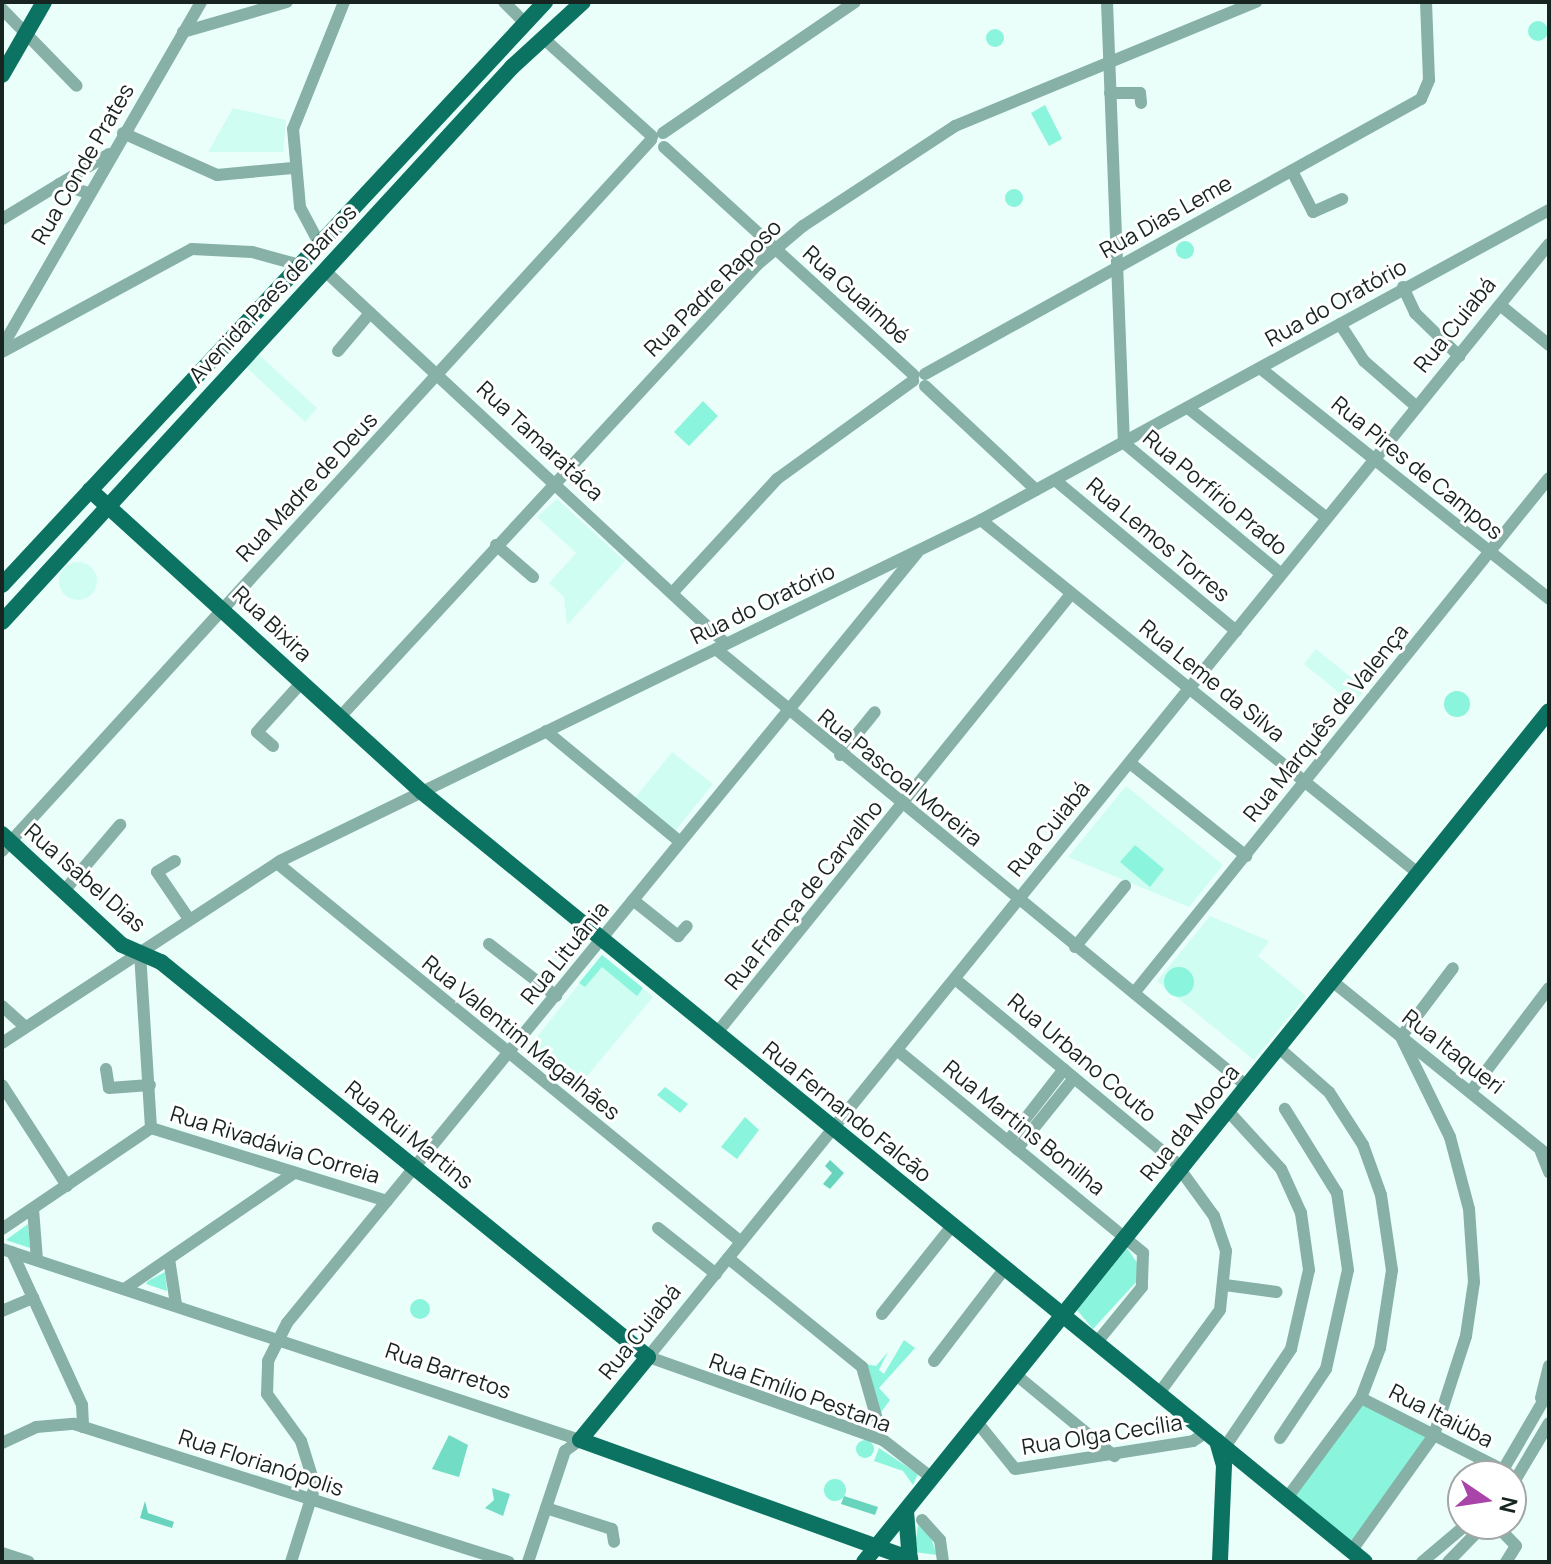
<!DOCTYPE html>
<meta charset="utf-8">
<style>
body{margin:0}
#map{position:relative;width:1551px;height:1564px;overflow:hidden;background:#eafff9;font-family:Manrope,sans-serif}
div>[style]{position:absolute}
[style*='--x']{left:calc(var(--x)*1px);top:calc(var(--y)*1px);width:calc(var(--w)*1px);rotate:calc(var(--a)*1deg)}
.built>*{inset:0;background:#d0fdf1}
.round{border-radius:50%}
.green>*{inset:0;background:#8bf4dd}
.forest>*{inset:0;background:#72dcc5}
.water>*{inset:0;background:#69d4bd}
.minor>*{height:12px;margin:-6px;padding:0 6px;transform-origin:6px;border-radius:6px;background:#87b1a6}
.major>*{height:16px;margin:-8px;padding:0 8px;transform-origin:8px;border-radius:8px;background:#0c7362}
span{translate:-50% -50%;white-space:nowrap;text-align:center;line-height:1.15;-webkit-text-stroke:6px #fff;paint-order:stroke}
.street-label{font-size:22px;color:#172420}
.frame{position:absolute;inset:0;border:4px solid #172420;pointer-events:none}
.north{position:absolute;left:1447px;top:1460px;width:80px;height:80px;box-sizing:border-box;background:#fff;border:2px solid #a2a7a6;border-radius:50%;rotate:103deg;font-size:22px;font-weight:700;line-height:32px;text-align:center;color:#172420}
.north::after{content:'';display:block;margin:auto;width:28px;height:36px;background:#a944a9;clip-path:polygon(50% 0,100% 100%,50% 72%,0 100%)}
</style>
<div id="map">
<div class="built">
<div style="clip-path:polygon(233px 108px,286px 120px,283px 152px,208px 152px)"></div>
<div style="clip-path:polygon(257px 353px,317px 408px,305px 422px,245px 366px)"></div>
<div style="clip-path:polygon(557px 499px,625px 561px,567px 625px,564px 597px,549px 583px,576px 553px,537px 517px)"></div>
<div class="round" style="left:59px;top:562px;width:38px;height:38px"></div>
<div style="clip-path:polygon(1316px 649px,1365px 689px,1353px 704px,1304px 664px)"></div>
<div style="clip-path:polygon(672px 752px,713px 784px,675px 831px,635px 798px)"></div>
<div style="clip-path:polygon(1126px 786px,1223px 865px,1189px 907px,1068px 857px)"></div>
<div style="clip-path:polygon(1210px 916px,1269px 941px,1258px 956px,1306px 996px,1254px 1060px,1157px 981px)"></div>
<div style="clip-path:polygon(602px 955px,653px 997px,573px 1093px,525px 1052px)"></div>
</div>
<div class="green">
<div class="round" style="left:1528px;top:21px;width:20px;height:20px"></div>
<div class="round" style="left:986px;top:29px;width:18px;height:18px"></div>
<div style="clip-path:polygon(1045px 105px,1062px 139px,1049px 146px,1031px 113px)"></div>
<div class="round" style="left:1005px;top:189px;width:18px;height:18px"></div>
<div class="round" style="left:1176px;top:241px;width:18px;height:18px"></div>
<div style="clip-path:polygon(703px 401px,718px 416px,689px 446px,674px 432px)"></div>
<div class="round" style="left:1444px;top:691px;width:26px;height:26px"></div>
<div style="clip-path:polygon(1135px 845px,1164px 869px,1150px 887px,1120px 862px)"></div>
<div style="clip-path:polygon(602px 955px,643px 988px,637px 996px,602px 967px,585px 987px,579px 983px)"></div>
<div class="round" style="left:1164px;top:967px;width:30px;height:30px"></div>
<div style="clip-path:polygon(665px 1087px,688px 1104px,680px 1113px,657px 1095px)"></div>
<div style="clip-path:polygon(745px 1117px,759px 1130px,737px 1159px,721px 1147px)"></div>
<div style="clip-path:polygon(28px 1224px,30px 1248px,6px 1240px)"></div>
<div style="clip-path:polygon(1127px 1248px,1140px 1267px,1138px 1280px,1093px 1329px,1077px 1310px)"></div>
<div style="clip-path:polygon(165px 1272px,167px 1291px,146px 1284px,148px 1281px)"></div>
<div class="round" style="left:410px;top:1299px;width:20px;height:20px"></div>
<div style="clip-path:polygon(904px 1340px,915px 1348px,879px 1388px,890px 1400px,879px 1415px,866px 1364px,876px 1366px,888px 1352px,879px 1370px,884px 1374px)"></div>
<div style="clip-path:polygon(1361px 1398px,1433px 1437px,1352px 1550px,1287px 1498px)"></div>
<div class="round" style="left:856px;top:1440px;width:18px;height:18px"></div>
<div style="clip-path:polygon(879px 1448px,918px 1474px,913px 1485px,903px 1471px,874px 1461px)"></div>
<div class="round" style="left:824px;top:1479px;width:22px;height:22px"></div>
<div style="clip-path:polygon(918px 1525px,930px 1535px,937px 1555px,914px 1552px)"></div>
</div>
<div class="forest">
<div style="clip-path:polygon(449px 1435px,468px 1445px,459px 1477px,432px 1469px)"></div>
<div style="clip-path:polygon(492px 1488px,510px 1494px,503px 1516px,485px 1508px,494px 1500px)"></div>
</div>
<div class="water">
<div style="clip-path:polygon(830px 1160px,844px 1173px,830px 1189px,823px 1184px,832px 1173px,825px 1166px)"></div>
<div style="clip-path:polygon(844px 1496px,878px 1507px,875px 1515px,841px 1504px)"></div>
<div style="clip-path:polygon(145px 1501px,148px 1513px,174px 1522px,172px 1528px,140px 1518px)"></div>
</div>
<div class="minor">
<div style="--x:504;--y:2;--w:27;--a:45"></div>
<div style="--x:1107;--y:2;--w:441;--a:87.8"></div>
<div style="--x:1124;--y:443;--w:204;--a:39.8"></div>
<div style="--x:2;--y:9;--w:107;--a:45.8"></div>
<div style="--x:183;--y:32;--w:108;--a:-16.1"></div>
<div style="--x:543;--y:38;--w:147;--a:42"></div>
<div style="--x:1110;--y:93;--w:30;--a:0"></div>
<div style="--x:1140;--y:93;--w:10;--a:84"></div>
<div style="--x:123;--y:133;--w:103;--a:24.1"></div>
<div style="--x:217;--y:175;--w:76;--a:-5.3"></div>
<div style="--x:663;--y:133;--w:232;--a:-34.3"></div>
<div style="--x:664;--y:147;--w:338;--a:42.4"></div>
<div style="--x:1292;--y:171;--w:46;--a:62.9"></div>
<div style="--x:1313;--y:212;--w:32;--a:-24"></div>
<div style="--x:59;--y:184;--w:30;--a:17"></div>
<div style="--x:2;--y:219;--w:125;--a:-31.3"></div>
<div style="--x:318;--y:241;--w:38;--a:-118"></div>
<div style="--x:300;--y:207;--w:78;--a:-95.1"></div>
<div style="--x:293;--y:129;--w:137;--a:-68.1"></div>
<div style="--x:324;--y:270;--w:549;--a:42.93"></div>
<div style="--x:1403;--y:287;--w:29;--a:65"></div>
<div style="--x:1415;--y:313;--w:62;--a:44.3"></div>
<div style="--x:1500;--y:305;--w:63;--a:39.2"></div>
<div style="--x:1340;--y:324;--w:44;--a:57"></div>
<div style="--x:1364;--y:361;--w:70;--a:41"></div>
<div style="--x:2;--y:347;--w:398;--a:-60"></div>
<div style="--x:338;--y:351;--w:50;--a:-49.9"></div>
<div style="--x:2;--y:352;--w:216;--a:-28.5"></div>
<div style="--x:192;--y:249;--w:60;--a:2.9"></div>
<div style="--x:252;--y:252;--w:46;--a:15.3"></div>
<div style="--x:1260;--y:368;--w:370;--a:38.6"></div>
<div style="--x:925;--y:374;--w:567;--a:-29.01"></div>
<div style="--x:1421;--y:99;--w:21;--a:-67"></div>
<div style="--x:1429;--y:80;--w:78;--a:-92.2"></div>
<div style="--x:925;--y:386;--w:152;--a:43.1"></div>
<div style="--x:1188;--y:408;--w:177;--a:38.4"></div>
<div style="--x:1055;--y:480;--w:236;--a:39.8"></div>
<div style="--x:981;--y:520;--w:563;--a:38.95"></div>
<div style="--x:496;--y:545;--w:49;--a:40.9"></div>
<div style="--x:674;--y:591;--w:152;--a:-47.4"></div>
<div style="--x:777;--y:479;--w:168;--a:-35.8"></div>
<div style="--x:716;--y:649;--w:689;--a:39.46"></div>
<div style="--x:340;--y:717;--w:616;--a:-47.3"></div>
<div style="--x:758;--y:264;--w:59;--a:-40.2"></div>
<div style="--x:803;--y:226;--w:182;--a:-33.3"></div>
<div style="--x:955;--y:126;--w:326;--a:-22.4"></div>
<div style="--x:546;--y:731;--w:174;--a:39.6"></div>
<div style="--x:273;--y:746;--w:21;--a:-139"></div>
<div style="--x:257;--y:732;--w:67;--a:-48"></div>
<div style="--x:840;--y:755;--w:55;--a:-50.9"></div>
<div style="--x:1130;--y:763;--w:149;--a:38.7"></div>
<div style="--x:2;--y:851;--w:963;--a:-47.61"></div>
<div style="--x:175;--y:861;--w:21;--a:149"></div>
<div style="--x:157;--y:872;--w:57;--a:55.8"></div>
<div style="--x:277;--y:863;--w:599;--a:39.24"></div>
<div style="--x:64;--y:891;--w:87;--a:-49.7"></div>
<div style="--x:633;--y:900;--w:58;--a:38.7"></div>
<div style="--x:678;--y:936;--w:13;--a:-48"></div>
<div style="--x:489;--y:944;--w:85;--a:37.8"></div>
<div style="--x:1075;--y:947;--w:79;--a:-50.7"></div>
<div style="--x:955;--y:979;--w:285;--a:39.7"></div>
<div style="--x:1174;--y:1161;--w:68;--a:54"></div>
<div style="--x:1214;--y:1216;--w:37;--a:71"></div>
<div style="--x:1226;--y:1251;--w:59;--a:95.8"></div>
<div style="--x:1220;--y:1310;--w:102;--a:126.2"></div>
<div style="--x:1332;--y:981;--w:279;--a:38.9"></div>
<div style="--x:1134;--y:993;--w:661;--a:-51.14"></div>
<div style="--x:2;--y:1006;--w:31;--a:42"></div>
<div style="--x:716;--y:1034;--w:565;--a:-51.1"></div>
<div style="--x:2;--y:1043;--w:332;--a:-33.2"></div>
<div style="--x:280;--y:861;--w:780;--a:-25.94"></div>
<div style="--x:981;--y:520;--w:647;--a:-28.62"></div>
<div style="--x:1280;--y:1049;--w:65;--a:41.3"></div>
<div style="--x:1329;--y:1092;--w:63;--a:57.3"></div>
<div style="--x:1363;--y:1145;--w:53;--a:70.2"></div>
<div style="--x:1381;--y:1195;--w:76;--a:81.7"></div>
<div style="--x:1392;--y:1270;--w:79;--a:98.7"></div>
<div style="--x:1380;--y:1348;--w:53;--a:110.8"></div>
<div style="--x:1361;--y:1398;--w:124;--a:126.5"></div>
<div style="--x:897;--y:1050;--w:319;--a:39.5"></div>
<div style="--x:1143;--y:1253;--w:34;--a:92"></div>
<div style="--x:1142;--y:1287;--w:71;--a:129.3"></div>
<div style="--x:106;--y:1069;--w:19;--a:81"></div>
<div style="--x:109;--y:1088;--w:41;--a:-4.2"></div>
<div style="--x:2;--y:1085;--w:120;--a:57.2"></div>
<div style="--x:1471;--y:1091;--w:129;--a:-52.9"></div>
<div style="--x:151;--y:1128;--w:247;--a:17.2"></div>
<div style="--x:1008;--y:1141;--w:91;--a:-52.1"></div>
<div style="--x:1017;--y:1149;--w:91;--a:-51.2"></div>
<div style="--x:1541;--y:1152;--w:22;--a:68"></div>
<div style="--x:33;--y:1209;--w:51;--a:85.5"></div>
<div style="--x:658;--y:1228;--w:74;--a:38.4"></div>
<div style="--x:2;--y:1229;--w:180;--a:-34.1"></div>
<div style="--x:151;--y:1128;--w:175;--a:-93.6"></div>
<div style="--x:2;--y:1249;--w:609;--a:18.29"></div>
<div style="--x:12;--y:1252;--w:168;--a:65.4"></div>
<div style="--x:82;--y:1405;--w:22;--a:87"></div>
<div style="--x:728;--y:1258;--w:173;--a:39.1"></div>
<div style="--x:862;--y:1367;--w:76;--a:74"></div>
<div style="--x:169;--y:1259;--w:46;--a:81.2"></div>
<div style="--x:1225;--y:1285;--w:52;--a:7.7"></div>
<div style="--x:126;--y:1288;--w:204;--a:-34.4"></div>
<div style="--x:2;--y:1311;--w:34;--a:-23"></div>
<div style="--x:882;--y:1314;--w:112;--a:-51.5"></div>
<div style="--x:934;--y:1361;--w:117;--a:-52.6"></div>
<div style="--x:1015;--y:1374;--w:129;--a:39.6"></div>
<div style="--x:1361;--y:1398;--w:159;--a:26.9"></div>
<div style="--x:1541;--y:1398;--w:33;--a:-76"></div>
<div style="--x:977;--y:1422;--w:60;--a:51"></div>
<div style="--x:1015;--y:1469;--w:180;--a:-8.9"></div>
<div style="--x:1193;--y:1441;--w:17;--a:-33"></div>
<div style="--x:1280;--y:1438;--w:83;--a:-56.3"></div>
<div style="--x:1326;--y:1369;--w:101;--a:-77.5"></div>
<div style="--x:1348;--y:1270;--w:78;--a:-98.1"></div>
<div style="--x:1337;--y:1193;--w:99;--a:-121.8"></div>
<div style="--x:2;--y:1443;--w:38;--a:-25"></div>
<div style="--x:36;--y:1427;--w:38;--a:-5"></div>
<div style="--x:74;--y:1424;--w:456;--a:17.6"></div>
<div style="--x:1225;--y:1447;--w:118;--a:-56"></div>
<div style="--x:1291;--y:1349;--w:81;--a:-77.2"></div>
<div style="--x:1309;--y:1270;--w:58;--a:-98"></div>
<div style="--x:1301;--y:1213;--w:48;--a:-114.4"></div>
<div style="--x:1281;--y:1169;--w:79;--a:-132.4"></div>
<div style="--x:1500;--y:1475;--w:97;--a:-59.7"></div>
<div style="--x:932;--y:1478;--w:62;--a:-142.2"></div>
<div style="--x:883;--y:1440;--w:249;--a:-160.5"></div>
<div style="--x:648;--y:1357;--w:1432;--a:-51.01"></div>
<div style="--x:1511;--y:1487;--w:74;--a:-59.3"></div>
<div style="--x:546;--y:1508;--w:69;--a:17.7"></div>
<div style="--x:612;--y:1529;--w:13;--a:81"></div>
<div style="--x:922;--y:1520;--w:27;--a:48"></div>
<div style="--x:940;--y:1540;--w:22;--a:82"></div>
<div style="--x:1495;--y:1524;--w:30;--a:46"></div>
<div style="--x:1516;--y:1546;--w:19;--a:122"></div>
<div style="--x:1352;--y:1550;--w:141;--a:-54.5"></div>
<div style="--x:1434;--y:1435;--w:104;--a:-72.1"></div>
<div style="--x:1466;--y:1336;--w:55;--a:-81.6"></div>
<div style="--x:1474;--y:1282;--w:73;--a:-93.9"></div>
<div style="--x:1469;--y:1209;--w:74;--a:-104.8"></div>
<div style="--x:1450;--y:1137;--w:111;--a:-116.1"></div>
<div style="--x:1401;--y:1037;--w:86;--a:-53"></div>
<div style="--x:2;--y:1553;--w:28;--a:18"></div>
<div style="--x:291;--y:1562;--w:80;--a:-72.5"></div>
<div style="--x:315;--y:1486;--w:47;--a:-107.3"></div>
<div style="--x:301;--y:1441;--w:58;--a:-125.9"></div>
<div style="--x:267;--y:1394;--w:33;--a:-88"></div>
<div style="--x:268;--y:1361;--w:42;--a:-63.4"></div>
<div style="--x:287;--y:1323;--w:995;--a:-50.71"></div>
<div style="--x:528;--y:1562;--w:117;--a:-71.6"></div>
<div style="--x:565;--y:1451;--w:19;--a:-36"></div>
<div style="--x:1422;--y:1562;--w:59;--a:-40.2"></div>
<div style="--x:1448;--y:1562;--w:53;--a:-45.8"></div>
</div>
<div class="major">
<div style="--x:2;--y:75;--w:84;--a:-60.1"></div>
<div style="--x:90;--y:490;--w:449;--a:42.3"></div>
<div style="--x:422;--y:792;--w:1217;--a:39.23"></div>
<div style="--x:2;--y:585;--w:797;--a:-47.03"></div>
<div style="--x:2;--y:622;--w:754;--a:-47.42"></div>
<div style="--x:512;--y:67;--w:96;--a:-42.5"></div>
<div style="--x:2;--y:834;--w:163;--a:42.8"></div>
<div style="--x:122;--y:945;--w:43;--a:23.6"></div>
<div style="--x:161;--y:962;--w:627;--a:39.05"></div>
<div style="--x:648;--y:1357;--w:107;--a:129.3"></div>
<div style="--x:580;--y:1440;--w:351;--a:19.8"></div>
<div style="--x:1217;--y:1441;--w:25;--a:74"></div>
<div style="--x:1224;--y:1465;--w:97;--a:92.4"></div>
<div style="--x:906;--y:1511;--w:51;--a:85.5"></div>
<div style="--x:864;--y:1562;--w:1092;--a:-51.17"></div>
</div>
<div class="street-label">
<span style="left:83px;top:164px;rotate:-60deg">Rua Conde Prates</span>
<span style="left:1166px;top:217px;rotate:-29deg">Rua Dias Leme</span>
<span style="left:713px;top:288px;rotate:-45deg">Rua Padre Raposo</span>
<span style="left:273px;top:294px;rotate:-47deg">Avenida Paes de Barros</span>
<span style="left:856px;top:295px;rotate:42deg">Rua Guaimbé</span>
<span style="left:1336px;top:303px;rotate:-29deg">Rua do Oratório</span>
<span style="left:1455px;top:325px;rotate:-51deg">Rua Cuiabá</span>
<span style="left:540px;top:441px;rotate:43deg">Rua Tamaratáca</span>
<span style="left:1417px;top:468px;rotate:39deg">Rua Pires de Campos</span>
<span style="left:307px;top:487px;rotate:-47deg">Rua Madre de Deus</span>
<span style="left:1215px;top:493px;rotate:40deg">Rua Porfírio Prado</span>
<span style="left:1158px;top:540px;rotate:40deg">Rua Lemos Torres</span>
<span style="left:763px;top:604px;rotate:-26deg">Rua do Oratório</span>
<span style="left:272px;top:624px;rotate:43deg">Rua Bixira</span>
<span style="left:1212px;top:681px;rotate:39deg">Rua Leme da Silva</span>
<span style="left:1326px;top:723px;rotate:-51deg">Rua Marquês de Valença</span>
<span style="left:900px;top:778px;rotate:39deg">Rua Pascoal Moreira</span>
<span style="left:1049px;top:829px;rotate:-51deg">Rua Cuiabá</span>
<span style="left:85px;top:878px;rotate:41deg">Rua Isabel Dias</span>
<span style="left:804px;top:895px;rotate:-51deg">Rua França de Carvalho</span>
<span style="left:565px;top:953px;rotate:-51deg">Rua Lituânia</span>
<span style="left:521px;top:1038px;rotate:39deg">Rua Valentim Magalhães</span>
<span style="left:1453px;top:1052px;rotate:38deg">Rua Itaqueri</span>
<span style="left:1082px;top:1058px;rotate:40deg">Rua Urbano Couto</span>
<span style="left:847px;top:1112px;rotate:39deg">Rua Fernando Falcão</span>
<span style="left:1190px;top:1123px;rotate:-51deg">Rua da Mooca</span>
<span style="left:1024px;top:1128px;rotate:39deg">Rua Martins Bonilha</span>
<span style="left:409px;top:1135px;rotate:39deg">Rua Rui Martins</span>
<span style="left:275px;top:1145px;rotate:17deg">Rua Rivadávia Correia</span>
<span style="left:640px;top:1332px;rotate:-51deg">Rua Cuiabá</span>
<span style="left:448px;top:1371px;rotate:19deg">Rua Barretos</span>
<span style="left:800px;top:1393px;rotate:20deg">Rua Emílio Pestana</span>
<span style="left:1441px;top:1416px;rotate:27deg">Rua Itaiúba</span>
<span style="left:1102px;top:1435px;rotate:-9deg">Rua Olga Cecília</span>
<span style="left:261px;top:1463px;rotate:18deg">Rua Florianópolis</span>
</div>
<div class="frame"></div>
<div class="north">N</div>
</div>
